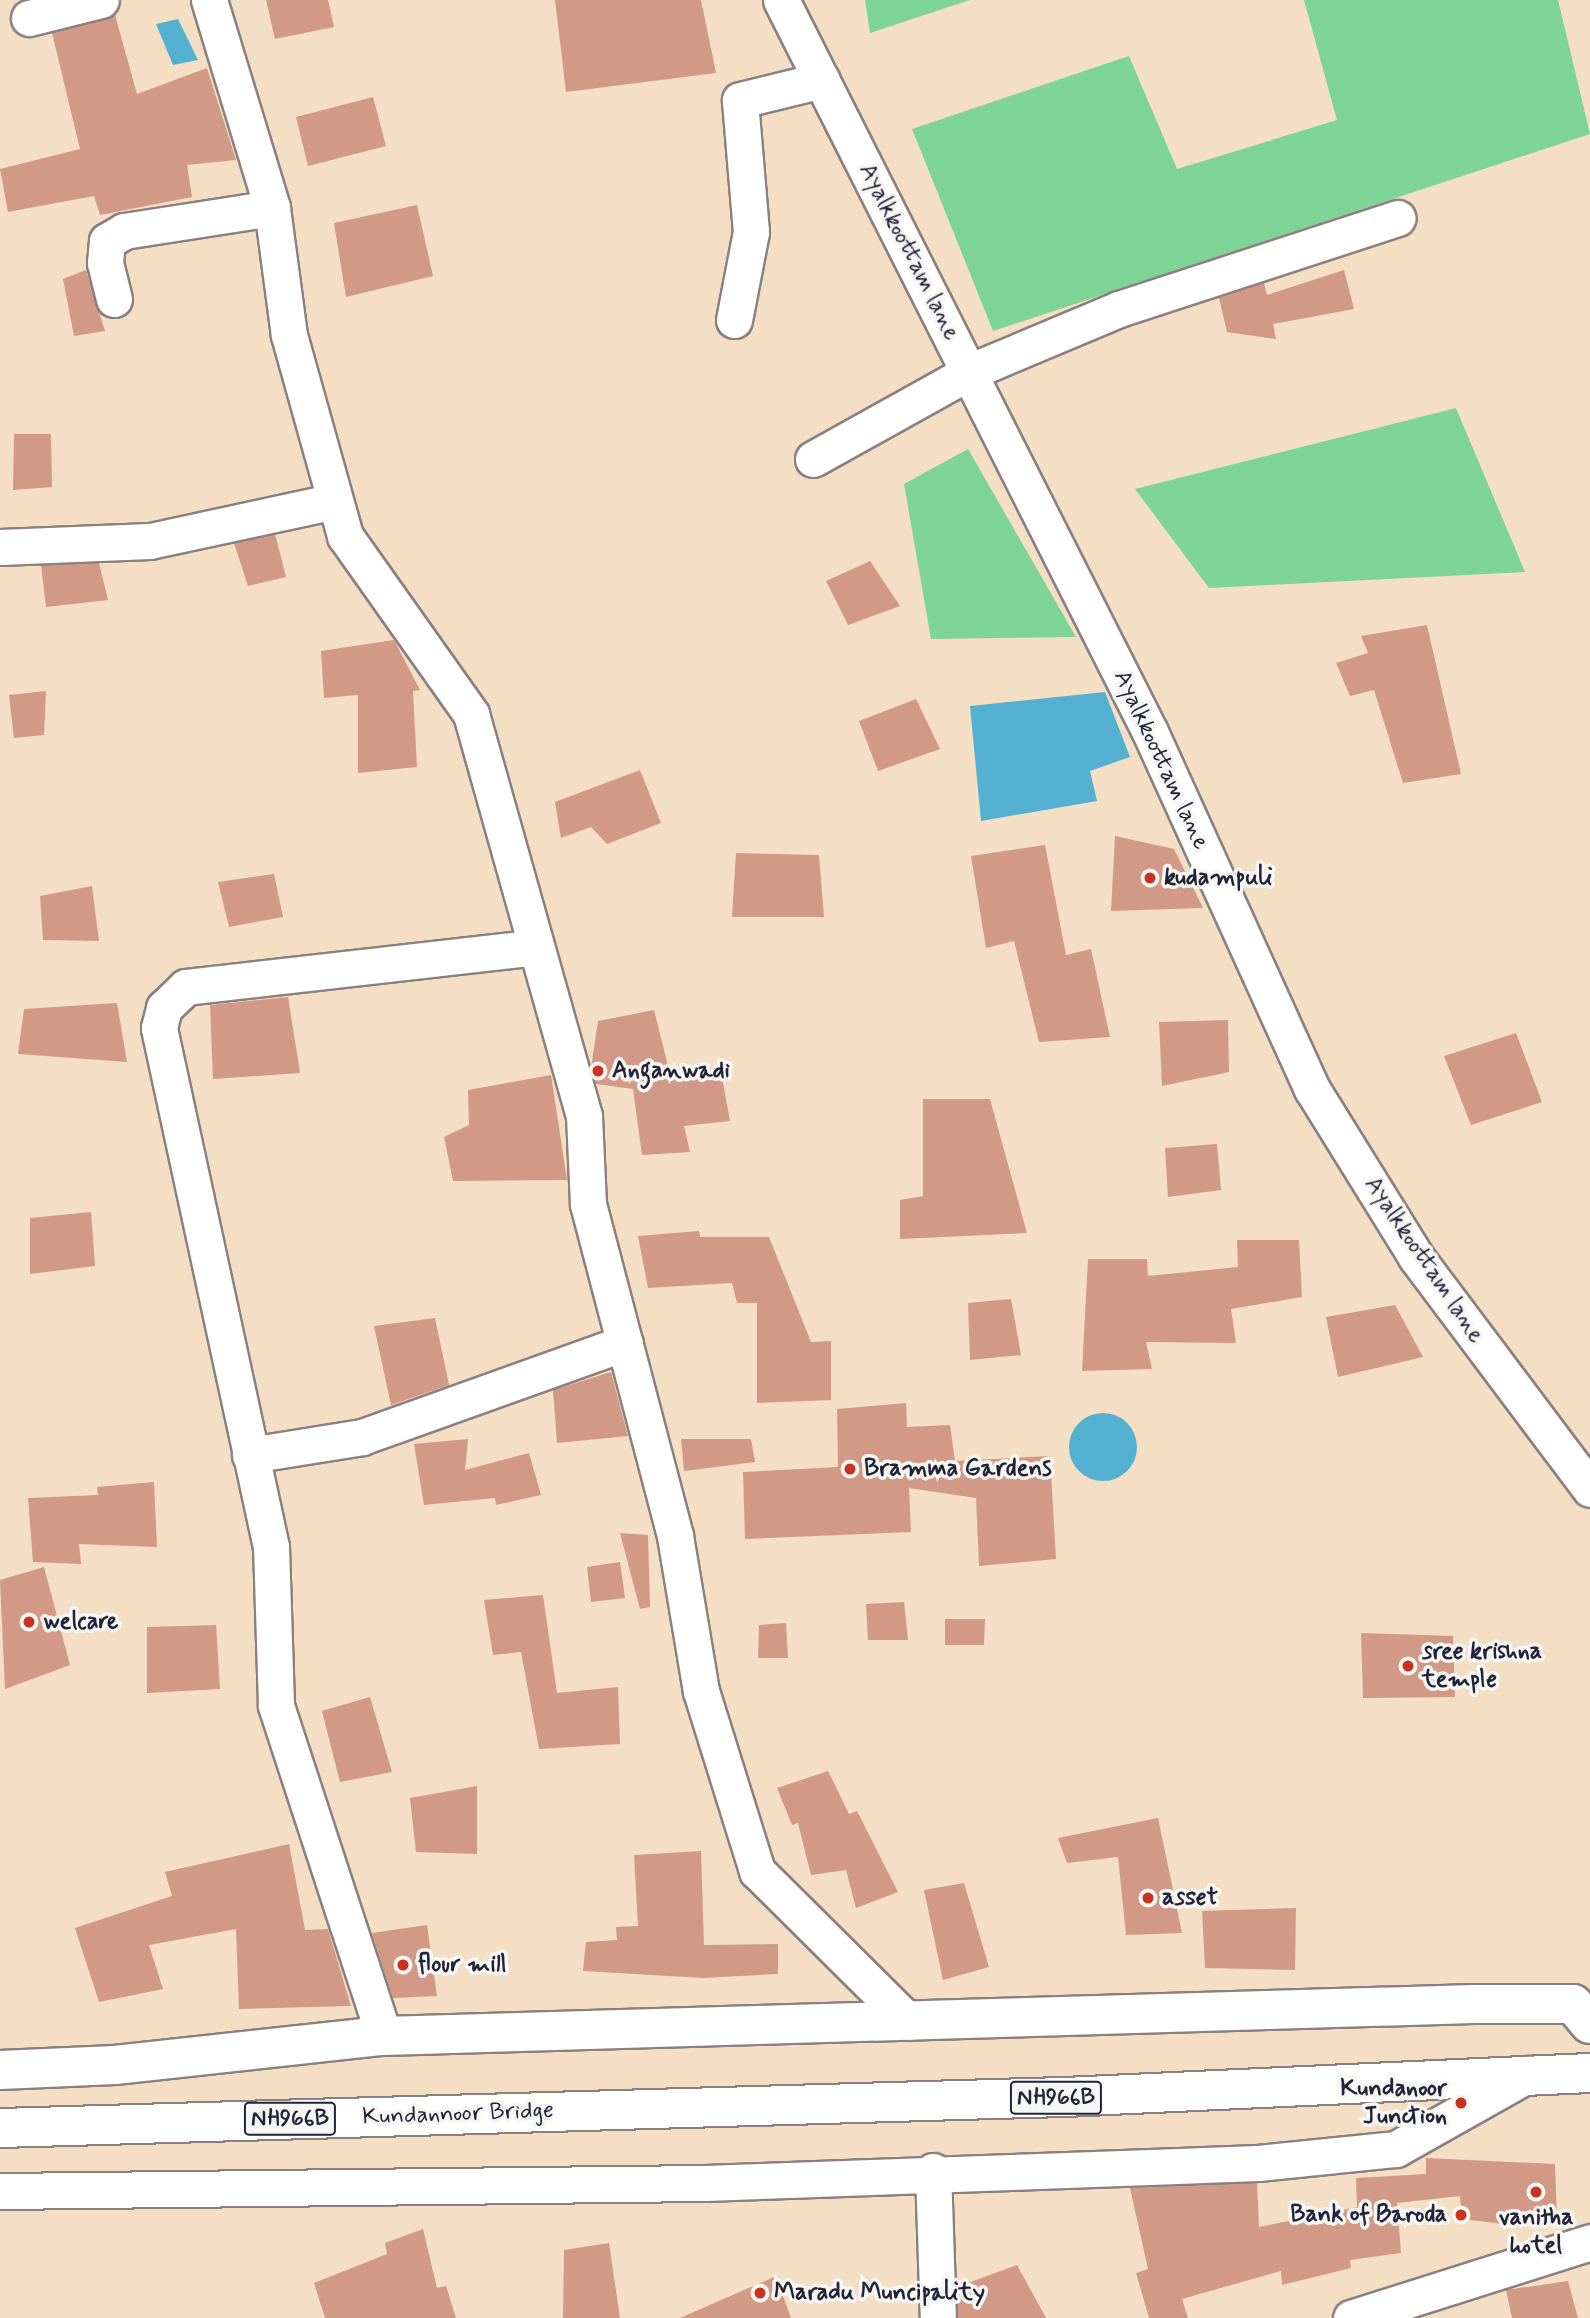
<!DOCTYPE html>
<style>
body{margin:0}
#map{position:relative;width:1590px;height:2318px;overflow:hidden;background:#f4dec4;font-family:Mynerve,sans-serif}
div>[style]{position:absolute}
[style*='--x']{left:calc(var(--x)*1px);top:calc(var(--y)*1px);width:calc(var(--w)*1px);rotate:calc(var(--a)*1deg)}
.green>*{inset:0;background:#7ed497}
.water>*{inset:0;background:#53b0d1}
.round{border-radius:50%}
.building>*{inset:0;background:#d29986}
.roads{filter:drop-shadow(2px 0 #8b8080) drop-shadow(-2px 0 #8b8080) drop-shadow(0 2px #8b8080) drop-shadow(0 -2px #8b8080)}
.street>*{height:35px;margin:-17.5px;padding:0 17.5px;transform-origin:17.5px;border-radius:17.5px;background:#fff}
.secondary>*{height:38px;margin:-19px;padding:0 19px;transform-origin:19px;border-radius:19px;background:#fff}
.highway>*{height:38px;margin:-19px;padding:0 19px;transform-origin:19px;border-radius:19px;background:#fff}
.dots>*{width:19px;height:19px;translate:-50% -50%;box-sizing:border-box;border:4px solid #f6f6f2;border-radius:50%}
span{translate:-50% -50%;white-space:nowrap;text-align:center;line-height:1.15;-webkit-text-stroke:7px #f6f6f2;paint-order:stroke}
.shield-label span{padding:2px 5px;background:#f6f6f2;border:2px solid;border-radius:5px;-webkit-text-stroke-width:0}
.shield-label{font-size:23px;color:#22223b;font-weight:700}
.street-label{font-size:24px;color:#22223b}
.poi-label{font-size:24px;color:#22223b;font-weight:700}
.left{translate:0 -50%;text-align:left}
.right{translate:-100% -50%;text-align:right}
</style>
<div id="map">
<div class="green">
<div style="clip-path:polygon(865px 0,970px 0,870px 33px)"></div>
<div style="clip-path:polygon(1304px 0,1558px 0,1590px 134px,993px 331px,912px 129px,1129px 56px,1177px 169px,1337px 120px)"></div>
<div style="clip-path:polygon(1456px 408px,1525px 572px,1209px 588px,1135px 489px)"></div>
<div style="clip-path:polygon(968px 449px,1076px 637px,931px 639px,904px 484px)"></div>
</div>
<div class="water">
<div style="clip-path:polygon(178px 19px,198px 60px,173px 65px,156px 24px)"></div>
<div style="clip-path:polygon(1105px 692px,1130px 757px,1090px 771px,1097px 801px,981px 821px,970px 706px)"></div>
<div class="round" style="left:1069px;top:1413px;width:68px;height:68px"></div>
</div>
<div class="building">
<div style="clip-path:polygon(266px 0,328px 0,334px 27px,275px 39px)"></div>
<div style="clip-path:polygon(555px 0,701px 0,716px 73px,566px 92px)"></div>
<div style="clip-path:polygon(115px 15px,137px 94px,207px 68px,236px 160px,187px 165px,192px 197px,100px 215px,94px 196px,8px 212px,0 169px,80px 149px,52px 33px)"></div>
<div style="clip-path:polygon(373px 97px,386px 146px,308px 166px,296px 117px)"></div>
<div style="clip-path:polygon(417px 205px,433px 276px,346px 297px,334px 223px)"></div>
<div style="clip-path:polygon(86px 270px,105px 331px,74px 336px,63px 279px)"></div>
<div style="clip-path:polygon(1344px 270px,1354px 309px,1273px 324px,1276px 339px,1227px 332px,1219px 298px,1264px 283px,1267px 295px)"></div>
<div style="clip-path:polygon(14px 434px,51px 434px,52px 487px,13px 490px)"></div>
<div style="clip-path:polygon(275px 534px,286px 577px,248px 586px,234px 543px)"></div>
<div style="clip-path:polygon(870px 561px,900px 606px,848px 625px,826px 581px)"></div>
<div style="clip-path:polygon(99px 563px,108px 600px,46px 607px,41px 565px)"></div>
<div style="clip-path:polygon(1427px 625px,1461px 774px,1403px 783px,1374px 690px,1350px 696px,1336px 663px,1368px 653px,1361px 636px)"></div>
<div style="clip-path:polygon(394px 640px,420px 690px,413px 691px,417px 767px,358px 773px,358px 695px,324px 698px,321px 651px)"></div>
<div style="clip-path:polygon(46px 691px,44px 735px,14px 738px,9px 695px)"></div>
<div style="clip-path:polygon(916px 699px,940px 749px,878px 771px,859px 721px)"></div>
<div style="clip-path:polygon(640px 770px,661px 823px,607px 844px,591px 827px,561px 838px,555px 802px)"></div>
<div style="clip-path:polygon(1115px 836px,1174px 849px,1203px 908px,1111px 911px)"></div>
<div style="clip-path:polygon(1045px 845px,1066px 955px,1091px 949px,1110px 1037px,1039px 1042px,1014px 941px,986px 948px,971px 856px)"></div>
<div style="clip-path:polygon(736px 853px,819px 855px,824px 917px,732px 917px)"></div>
<div style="clip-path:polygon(274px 874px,283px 917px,229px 927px,218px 882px)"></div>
<div style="clip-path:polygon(92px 886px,99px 941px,43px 940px,40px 896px)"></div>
<div style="clip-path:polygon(288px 997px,300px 1073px,213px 1079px,210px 1005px)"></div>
<div style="clip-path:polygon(117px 1003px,127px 1062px,18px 1054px,24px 1009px)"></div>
<div style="clip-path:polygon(654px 1010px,671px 1078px,720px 1066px,730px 1121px,684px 1126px,690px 1152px,642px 1155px,633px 1089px,596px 1084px,591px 1068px,598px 1021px)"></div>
<div style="clip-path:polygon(1228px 1020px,1229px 1072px,1162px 1086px,1159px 1022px)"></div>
<div style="clip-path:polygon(1516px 1033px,1542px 1102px,1471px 1125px,1444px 1056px)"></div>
<div style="clip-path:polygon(551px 1075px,567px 1180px,453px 1181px,444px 1137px,469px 1125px,468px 1090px)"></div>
<div style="clip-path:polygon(923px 1099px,990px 1099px,1027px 1233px,900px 1239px,900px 1200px,923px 1196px)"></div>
<div style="clip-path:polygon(1217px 1144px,1221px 1190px,1168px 1197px,1165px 1148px)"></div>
<div style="clip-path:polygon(91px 1212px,95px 1266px,30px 1274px,30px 1218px)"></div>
<div style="clip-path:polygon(699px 1231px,700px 1237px,769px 1237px,811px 1342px,831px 1341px,831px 1400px,757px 1403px,757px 1303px,737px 1303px,732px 1283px,648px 1288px,638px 1236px)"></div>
<div style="clip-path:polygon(1237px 1240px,1299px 1240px,1302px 1297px,1231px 1309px,1236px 1343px,1146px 1342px,1152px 1369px,1082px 1371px,1088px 1259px,1147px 1259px,1148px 1276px,1238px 1267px)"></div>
<div style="clip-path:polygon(1011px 1299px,1021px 1355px,970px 1360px,968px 1303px)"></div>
<div style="clip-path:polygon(1395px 1305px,1423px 1357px,1338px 1377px,1326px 1317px)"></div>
<div style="clip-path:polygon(435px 1318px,449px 1385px,391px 1405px,374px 1326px)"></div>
<div style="clip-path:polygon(611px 1372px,628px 1436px,557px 1443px,553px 1390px)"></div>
<div style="clip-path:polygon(906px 1403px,907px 1427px,950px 1425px,955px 1461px,1050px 1456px,1056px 1559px,979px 1566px,976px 1498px,909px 1488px,911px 1532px,745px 1539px,743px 1472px,838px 1467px,837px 1409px)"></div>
<div style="clip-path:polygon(468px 1439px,465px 1470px,529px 1453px,541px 1495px,496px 1505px,495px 1498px,424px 1505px,414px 1444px)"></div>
<div style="clip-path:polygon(681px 1439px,751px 1439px,755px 1462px,684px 1471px)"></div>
<div style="clip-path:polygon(154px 1482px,157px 1547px,79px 1544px,81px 1564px,33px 1562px,28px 1498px,98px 1495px,97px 1487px)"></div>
<div style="clip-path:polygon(620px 1533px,648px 1535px,650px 1607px,640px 1609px)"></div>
<div style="clip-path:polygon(620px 1562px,625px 1598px,591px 1602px,587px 1567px)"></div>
<div style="clip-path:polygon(44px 1567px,70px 1665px,5px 1689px,0 1580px)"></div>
<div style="clip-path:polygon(543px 1595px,557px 1693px,618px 1687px,620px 1744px,539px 1749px,521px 1652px,493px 1655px,484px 1600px)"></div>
<div style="clip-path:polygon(904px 1602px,908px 1640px,868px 1640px,866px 1604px)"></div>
<div style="clip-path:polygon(945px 1619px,985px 1619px,984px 1645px,945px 1645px)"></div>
<div style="clip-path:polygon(786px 1623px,788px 1658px,758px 1658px,759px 1625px)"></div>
<div style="clip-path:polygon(216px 1625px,220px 1689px,147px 1693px,147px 1627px)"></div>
<div style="clip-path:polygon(1361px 1633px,1453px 1636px,1455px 1697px,1363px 1698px)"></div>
<div style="clip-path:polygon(370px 1697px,392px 1772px,340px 1782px,322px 1711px)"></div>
<div style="clip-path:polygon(828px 1771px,849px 1814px,857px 1811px,898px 1892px,856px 1908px,846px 1870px,811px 1875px,798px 1823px,792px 1825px,777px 1788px)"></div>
<div style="clip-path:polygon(477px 1786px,477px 1854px,416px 1852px,410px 1798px)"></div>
<div style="clip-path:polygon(1158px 1818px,1182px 1933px,1126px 1935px,1118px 1857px,1067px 1863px,1058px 1838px)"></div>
<div style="clip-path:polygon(289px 1844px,305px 1930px,328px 1929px,351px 2006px,239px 2009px,236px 1929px,149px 1945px,163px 1989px,99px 2002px,75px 1928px,172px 1896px,165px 1872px)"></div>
<div style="clip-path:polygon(701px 1851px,704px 1945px,778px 1944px,778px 1974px,703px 1978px,583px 1971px,586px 1942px,617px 1940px,616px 1927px,638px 1926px,634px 1855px)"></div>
<div style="clip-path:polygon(964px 1883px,989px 1967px,943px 1980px,924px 1890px)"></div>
<div style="clip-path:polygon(1296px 1908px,1295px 1970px,1205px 1968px,1202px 1911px)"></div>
<div style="clip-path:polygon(427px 1925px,437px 1996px,393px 1998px,372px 1933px)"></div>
<div style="clip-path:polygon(1426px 2158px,1555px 2164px,1557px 2219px,1503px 2224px,1462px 2219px,1460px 2196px,1397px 2203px,1401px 2253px,1350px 2260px,1351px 2268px,1282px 2285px,1281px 2271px,1182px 2299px,1188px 2318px,1149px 2318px,1136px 2273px,1148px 2269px,1130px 2188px,1257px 2183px,1259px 2227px,1357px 2207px,1356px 2178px,1426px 2174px)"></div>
<div style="clip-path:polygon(423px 2229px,437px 2288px,446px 2286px,456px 2318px,325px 2318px,314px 2283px,387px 2254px,385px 2243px)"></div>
<div style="clip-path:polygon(609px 2243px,620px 2318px,563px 2318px,564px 2250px)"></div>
<div style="clip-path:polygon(1017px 2265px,1046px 2318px,958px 2318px,957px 2287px)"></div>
<div style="clip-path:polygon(776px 2276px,791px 2318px,680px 2318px)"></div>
<div style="clip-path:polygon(1568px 2281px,1578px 2318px,1512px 2318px,1506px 2290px)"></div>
</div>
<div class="roads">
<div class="street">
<div style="--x:209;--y:0;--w:217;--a:73.1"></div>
<div style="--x:272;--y:208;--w:128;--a:82.4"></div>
<div style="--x:289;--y:335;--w:209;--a:74.4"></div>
<div style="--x:345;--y:536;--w:218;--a:54.7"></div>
<div style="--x:471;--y:714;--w:418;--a:74.3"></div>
<div style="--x:584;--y:1116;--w:88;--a:87.4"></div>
<div style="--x:588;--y:1204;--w:343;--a:75.3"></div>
<div style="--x:675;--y:1536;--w:157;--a:80.5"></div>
<div style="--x:701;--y:1691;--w:189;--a:72.7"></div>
<div style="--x:757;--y:1871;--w:214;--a:44.8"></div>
<div style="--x:781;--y:0;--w:820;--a:63.25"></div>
<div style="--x:1150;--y:732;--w:392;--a:65.6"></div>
<div style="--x:1312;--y:1089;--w:198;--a:58.2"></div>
<div style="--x:1416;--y:1257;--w:290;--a:53.1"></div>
<div style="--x:29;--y:18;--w:74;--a:-14"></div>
<div style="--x:114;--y:299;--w:37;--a:-104"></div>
<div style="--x:105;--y:263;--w:22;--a:-85"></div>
<div style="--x:107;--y:241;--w:20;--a:-30"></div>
<div style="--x:124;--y:231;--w:150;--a:-8.8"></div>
<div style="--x:734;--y:320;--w:90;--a:-79.1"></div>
<div style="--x:751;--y:232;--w:132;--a:-94.8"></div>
<div style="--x:740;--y:100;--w:84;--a:-13.7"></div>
<div style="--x:813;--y:459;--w:179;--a:-29.1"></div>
<div style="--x:969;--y:372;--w:163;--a:-22.8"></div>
<div style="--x:1119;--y:309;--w:293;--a:-18.1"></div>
<div style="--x:0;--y:547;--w:150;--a:-2.3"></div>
<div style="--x:150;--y:541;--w:189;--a:-12.2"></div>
<div style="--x:250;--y:1455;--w:113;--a:-9.1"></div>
<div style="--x:362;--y:1437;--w:279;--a:-19.7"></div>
<div style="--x:384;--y:2036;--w:348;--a:-108.1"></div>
<div style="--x:276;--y:1705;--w:158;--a:-91.8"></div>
<div style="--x:271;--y:1547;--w:531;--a:-102.18"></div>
<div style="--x:159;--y:1028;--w:21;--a:-76"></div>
<div style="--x:164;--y:1008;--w:30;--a:-44"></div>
<div style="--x:186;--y:987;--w:351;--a:-6.5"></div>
<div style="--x:933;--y:2171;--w:147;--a:88.1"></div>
<div style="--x:0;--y:2191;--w:705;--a:-0.65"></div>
<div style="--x:705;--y:2183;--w:553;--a:-2.07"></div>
<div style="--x:1258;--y:2163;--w:139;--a:-5.8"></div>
<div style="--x:1396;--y:2149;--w:153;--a:-29.4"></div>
<div style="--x:1351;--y:2318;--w:251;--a:-17.6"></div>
</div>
<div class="secondary">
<div style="--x:0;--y:2070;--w:115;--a:-2.5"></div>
<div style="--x:115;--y:2065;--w:271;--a:-6.2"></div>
<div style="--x:384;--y:2036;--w:1090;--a:-1.68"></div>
<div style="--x:1474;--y:2004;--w:99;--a:0"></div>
<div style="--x:1573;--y:2004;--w:26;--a:50"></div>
</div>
<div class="highway">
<div style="--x:0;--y:2128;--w:1065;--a:-1.67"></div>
<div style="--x:1065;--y:2097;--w:526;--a:-2.62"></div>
</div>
</div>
<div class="dots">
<div style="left:1150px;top:878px;background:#c8321e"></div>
<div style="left:598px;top:1071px;background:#c8321e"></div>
<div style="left:850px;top:1469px;background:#c8321e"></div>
<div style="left:29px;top:1622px;background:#c8321e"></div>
<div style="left:1408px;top:1666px;background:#c8321e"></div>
<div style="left:1148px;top:1898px;background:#c8321e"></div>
<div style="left:403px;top:1965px;background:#c8321e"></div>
<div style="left:1461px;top:2103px;background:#c8321e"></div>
<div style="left:1536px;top:2192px;background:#c8321e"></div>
<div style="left:1461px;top:2215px;background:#c8321e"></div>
<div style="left:760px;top:2293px;background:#c8321e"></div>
</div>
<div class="shield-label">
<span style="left:1056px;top:2098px">NH966B</span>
<span style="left:290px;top:2119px">NH966B</span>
</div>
<div class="street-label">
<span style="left:909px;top:252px;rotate:63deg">Ayalkkoottam lane</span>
<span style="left:1161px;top:760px;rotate:65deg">Ayalkkoottam lane</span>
<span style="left:1424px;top:1260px;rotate:56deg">Ayalkkoottam lane</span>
<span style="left:458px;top:2114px;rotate:-2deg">Kundannoor Bridge</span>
</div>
<div class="poi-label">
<span class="left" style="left:1164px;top:878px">kudampuli</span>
<span class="left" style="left:612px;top:1071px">Anganwadi</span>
<span class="left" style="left:864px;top:1469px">Bramma Gardens</span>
<span class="left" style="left:43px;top:1622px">welcare</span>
<span class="left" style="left:1422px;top:1666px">sree krishna<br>temple</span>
<span class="left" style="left:1162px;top:1898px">asset</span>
<span class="left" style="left:417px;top:1965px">flour mill</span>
<span class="right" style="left:1447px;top:2103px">Kundanoor<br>Junction</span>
<span class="right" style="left:1447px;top:2215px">Bank of Baroda</span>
<span style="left:1536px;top:2232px">vanitha<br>hotel</span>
<span class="left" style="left:774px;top:2293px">Maradu Muncipality</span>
</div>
</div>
